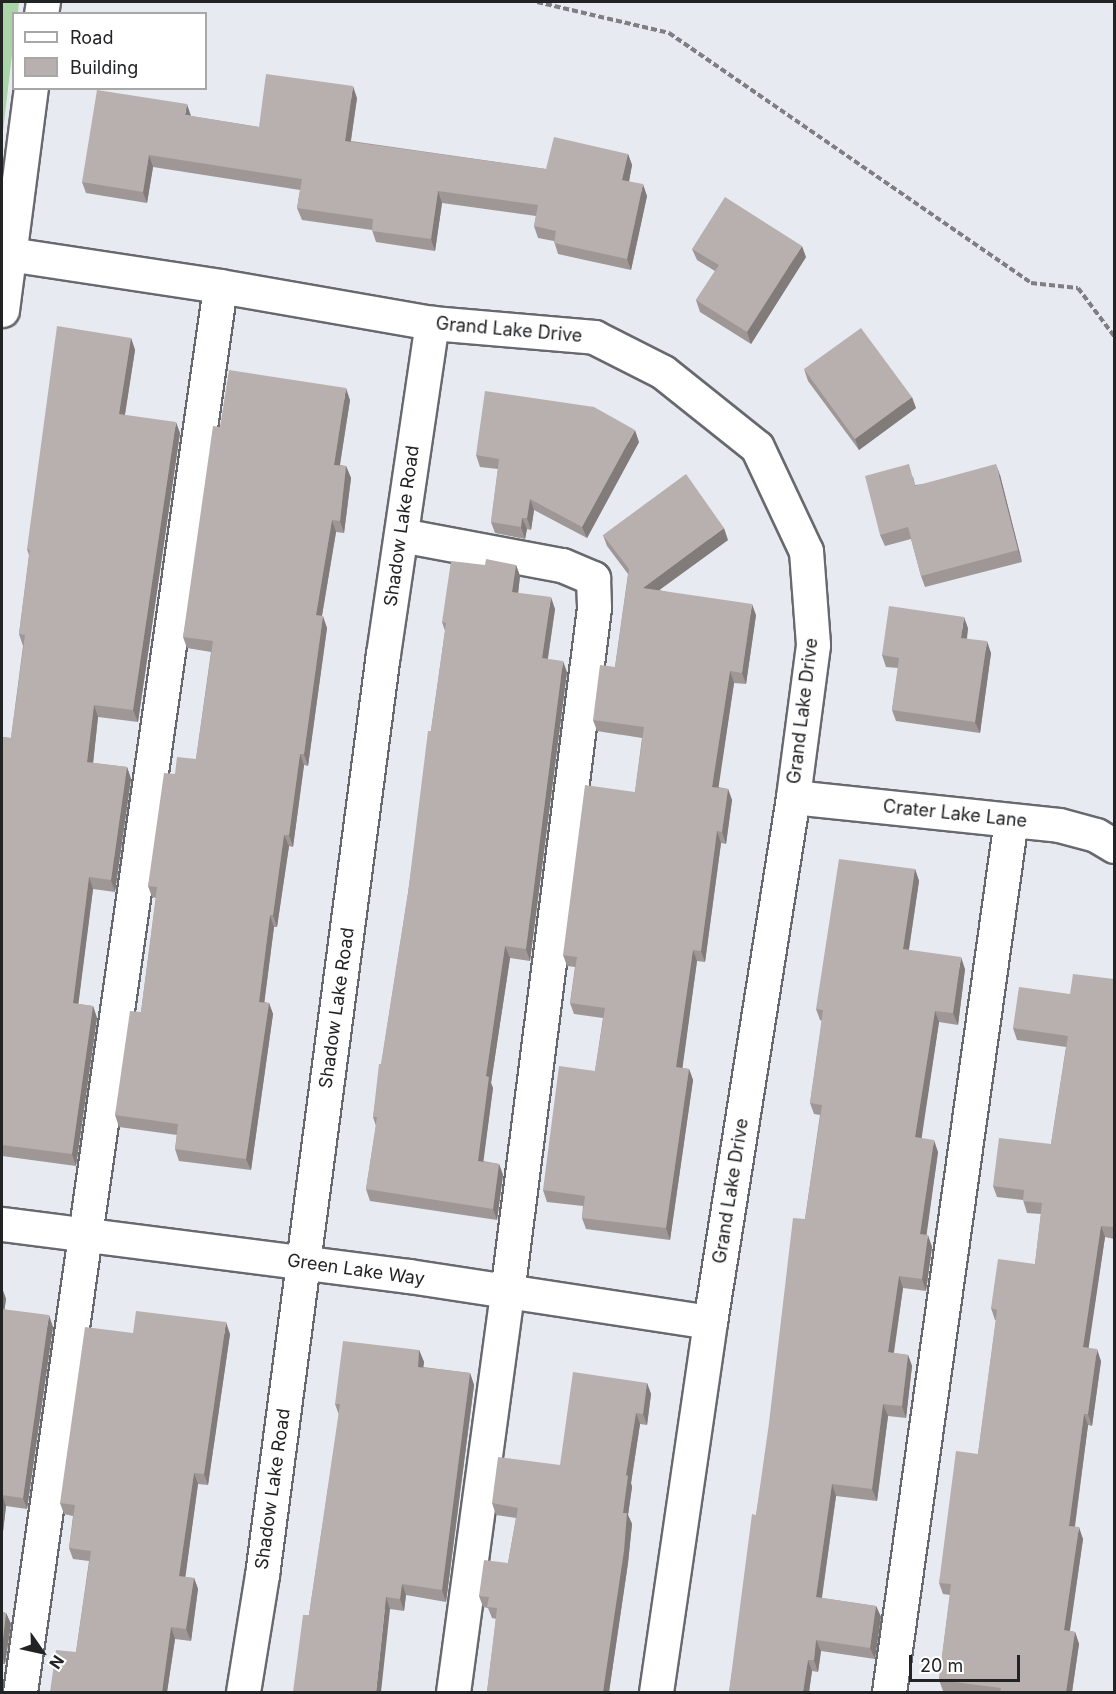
<!DOCTYPE html>
<style>
body{margin:0}
#map{position:relative;width:1116px;height:1694px;overflow:hidden;background:#e7eaf0;font-family:Inter,sans-serif}
div>[style]{position:absolute}
[style*='--x']{left:calc(var(--x)*1px);top:calc(var(--y)*1px);width:calc(var(--w)*1px);rotate:calc(var(--a)*1deg)}
.green>*{inset:0;background:#aad5a9}
.path>*{height:4px;margin-top:-2px;transform-origin:0;background:repeating-linear-gradient(90deg,#7d7f83 0 6px,transparent 0 9px)}
.roads{filter:drop-shadow(2px 0 #67696e) drop-shadow(-2px 0 #67696e) drop-shadow(0 2px #67696e) drop-shadow(0 -2px #67696e)}
.minor>*{height:33px;margin:-16.5px;padding:0 16.5px;transform-origin:16.5px;border-radius:16.5px;background:#fff}
.wall>*{inset:0;background:#9e9796}
.shaded-wall>*{inset:0;background:#817b7a}
.building>*{inset:0;background:#b8b0af}
span{translate:-50% -50%;white-space:nowrap;text-align:center;line-height:1.15;-webkit-text-stroke:6px #fff;paint-order:stroke}
.street-label{font-size:18px;color:#222325}
.frame{position:absolute;inset:0;border:3px solid #222325;pointer-events:none}
.legend{position:absolute;left:12px;top:12px;width:195px;height:78px;box-sizing:border-box;background:#fff;border:2px solid #a7a7a8;margin:0;padding:8px 10px;list-style:none;font-size:18px;color:#222325}
.legend li{display:flex;align-items:center;gap:12px;height:30px}
.legend b{width:30px;border:2px solid #a7a7a8}
.north{position:absolute;left:12px;top:1622px;width:60px;height:60px;-webkit-text-stroke:4px #fff;paint-order:stroke;rotate:124deg;font-size:16px;font-weight:700;line-height:24px;text-align:center;color:#222325}
.north::after{content:'';display:block;margin:auto;width:21px;height:27px;background:#222325;clip-path:polygon(50% 0,100% 100%,50% 72%,0 100%)}
.scale{position:absolute;left:909px;top:1655px;width:111px;height:27px;box-sizing:border-box;border:3px solid #222325;border-top:0;padding-left:8px;font-size:18px;line-height:21px;white-space:nowrap;color:#222325;-webkit-text-stroke:4px #fff;paint-order:stroke}
</style>
<div id="map">
<div class="green">
<div style="clip-path:polygon(2px 2px,19px 2px,18px 13px,14px 14px,13px 46px,2px 140px)"></div>
</div>
<div class="path">
<div style="--x:537;--y:2;--w:136;--a:13.2"></div>
<div style="--x:669;--y:33;--w:440;--a:34.6"></div>
<div style="--x:1031;--y:283;--w:47;--a:6.1"></div>
<div style="--x:1078;--y:288;--w:60;--a:53.1"></div>
</div>
<div class="roads">
<div class="minor">
<div style="--x:41;--y:14;--w:12;--a:-81"></div>
<div style="--x:9;--y:254;--w:213;--a:8.6"></div>
<div style="--x:220;--y:286;--w:215;--a:9.9"></div>
<div style="--x:432;--y:323;--w:163;--a:4.9"></div>
<div style="--x:594;--y:337;--w:77;--a:26.9"></div>
<div style="--x:663;--y:372;--w:120;--a:38.6"></div>
<div style="--x:757;--y:447;--w:115;--a:64.8"></div>
<div style="--x:806;--y:551;--w:94;--a:85.7"></div>
<div style="--x:813;--y:645;--w:153;--a:97.5"></div>
<div style="--x:793;--y:797;--w:532;--a:98.98"></div>
<div style="--x:710;--y:1322;--w:374;--a:98.3"></div>
<div style="--x:2;--y:310;--w:224;--a:-82.6"></div>
<div style="--x:401;--y:535;--w:164;--a:10.6"></div>
<div style="--x:562;--y:565;--w:34;--a:23"></div>
<div style="--x:593;--y:578;--w:30;--a:88"></div>
<div style="--x:594;--y:608;--w:691;--a:97.24"></div>
<div style="--x:507;--y:1293;--w:403;--a:97.7"></div>
<div style="--x:793;--y:797;--w:267;--a:6"></div>
<div style="--x:1059;--y:825;--w:38;--a:15"></div>
<div style="--x:1096;--y:835;--w:21;--a:31"></div>
<div style="--x:2;--y:1224;--w:410;--a:7.3"></div>
<div style="--x:409;--y:1276;--w:304;--a:8.7"></div>
<div style="--x:20;--y:1692;--w:1420;--a:-81.9"></div>
<div style="--x:243;--y:1692;--w:119;--a:-80.8"></div>
<div style="--x:262;--y:1575;--w:929;--a:-82.52"></div>
<div style="--x:383;--y:654;--w:335;--a:-81.6"></div>
<div style="--x:889;--y:1692;--w:880;--a:-82.04"></div>
</div>
</div>
<div class="wall">
<div style="clip-path:polygon(357px 98px,351px 141px,546px 169px,628px 154px,632px 165px,629px 181px,647px 196px,631px 270px,558px 254px,554px 241px,538px 238px,534px 226px,536px 216px,442px 203px,435px 251px,376px 242px,372px 230px,302px 220px,297px 208px,300px 190px,153px 167px,147px 203px,86px 193px,82px 182px,191px 116px,259px 127px)"></div>
<div style="clip-path:polygon(692px 249px,806px 257px,751px 344px,700px 312px,696px 300px,715px 271px,697px 260px)"></div>
<div style="clip-path:polygon(131px 338px,135px 350px,125px 415px,180px 433px,138px 722px,98px 717px,93px 763px,127px 767px,131px 779px,115px 892px,93px 889px,78px 1004px,93px 1006px,97px 1018px,76px 1166px,2px 1156px,2px 737px,11px 738px,23px 646px,19px 634px,29px 555px,27px 549px)"></div>
<div style="clip-path:polygon(804px 369px,916px 408px,859px 450px,808px 381px)"></div>
<div style="clip-path:polygon(350px 400px,340px 465px,346px 466px,351px 478px,344px 533px,336px 532px,322px 616px,327px 628px,308px 766px,304px 765px,293px 847px,289px 846px,277px 927px,274px 927px,264px 1002px,269px 1003px,273px 1014px,251px 1170px,179px 1161px,175px 1149px,177px 1135px,119px 1127px,115px 1115px,141px 1012px,156px 898px,152px 897px,148px 886px,175px 774px,196px 759px,211px 652px,187px 648px,183px 637px,220px 427px)"></div>
<div style="clip-path:polygon(639px 442px,587px 538px,534px 510px,531px 530px,527px 529px,525px 539px,495px 533px,491px 522px,498px 469px,480px 467px,476px 455px)"></div>
<div style="clip-path:polygon(1000px 475px,1022px 562px,925px 587px,921px 576px,911px 539px,885px 546px,880px 535px,913px 476px,915px 485px)"></div>
<div style="clip-path:polygon(603px 535px,728px 540px,659px 590px,756px 615px,746px 684px,734px 683px,718px 787px,728px 789px,732px 800px,726px 844px,721px 843px,705px 962px,697px 961px,682px 1068px,689px 1069px,693px 1080px,670px 1240px,586px 1229px,582px 1218px,583px 1206px,547px 1202px,543px 1190px,595px 1071px,603px 1018px,574px 1014px,570px 1003px,575px 967px,567px 966px,563px 955px,635px 792px,642px 738px,597px 731px,593px 720px,615px 667px,628px 574px,607px 546px)"></div>
<div style="clip-path:polygon(485px 565px,516px 565px,520px 576px,518px 593px,555px 609px,548px 659px,567px 672px,530px 961px,510px 958px,491px 1083px,493px 1088px,483px 1161px,499px 1164px,503px 1175px,497px 1220px,370px 1201px,366px 1189px,376px 1126px,373px 1117px,408px 893px,445px 631px,442px 622px)"></div>
<div style="clip-path:polygon(968px 628px,967px 639px,991px 653px,980px 733px,896px 721px,892px 710px,898px 668px,886px 667px,882px 655px)"></div>
<div style="clip-path:polygon(915px 869px,919px 881px,909px 950px,965px 969px,958px 1025px,939px 1022px,921px 1138px,938px 1152px,926px 1235px,932px 1247px,926px 1291px,903px 1288px,894px 1353px,908px 1355px,912px 1366px,906px 1418px,888px 1416px,877px 1501px,836px 1496px,822px 1598px,876px 1606px,881px 1617px,875px 1659px,821px 1651px,818px 1672px,812px 1671px,809px 1692px,729px 1692px,756px 1515px,805px 1219px,820px 1115px,814px 1114px,810px 1103px,822px 1021px,820px 1020px,816px 1009px)"></div>
<div style="clip-path:polygon(1114px 979px,1114px 1239px,1105px 1237px,1088px 1348px,1101px 1361px,1092px 1426px,1088px 1425px,1075px 1527px,1083px 1539px,1070px 1631px,1075px 1632px,1079px 1644px,1072px 1692px,952px 1692px,943px 1691px,939px 1680px,950px 1595px,943px 1594px,939px 1583px,978px 1454px,996px 1320px,995px 1320px,991px 1308px,1035px 1264px,1041px 1214px,1027px 1213px,1023px 1200px,997px 1197px,993px 1186px,1051px 1144px,1066px 1047px,1017px 1040px,1013px 1028px,1070px 994px)"></div>
<div style="clip-path:polygon(2px 1288px,6px 1299px,4px 1309px,53px 1327px,27px 1509px,6px 1506px,2px 1540px)"></div>
<div style="clip-path:polygon(133px 1333px,230px 1334px,208px 1485px,198px 1484px,185px 1577px,194px 1578px,198px 1589px,191px 1641px,175px 1639px,167px 1692px,50px 1692px,76px 1652px,89px 1561px,73px 1559px,69px 1548px,73px 1516px,64px 1514px,60px 1503px)"></div>
<div style="clip-path:polygon(419px 1350px,424px 1362px,423px 1367px,470px 1373px,474px 1385px,446px 1602px,406px 1595px,404px 1611px,390px 1609px,309px 1615px,339px 1415px,335px 1404px)"></div>
<div style="clip-path:polygon(647px 1383px,651px 1394px,647px 1425px,640px 1424px,631px 1483px,632px 1487px,628px 1515px,632px 1524px,628px 1563px,609px 1692px,487px 1692px,496px 1619px,492px 1618px,488px 1608px,483px 1607px,479px 1596px,508px 1563px,516px 1518px,496px 1515px,492px 1503px,560px 1465px)"></div>
<div style="clip-path:polygon(2px 1612px,6px 1613px,11px 1624px,5px 1664px,2px 1664px)"></div>
</div>
<div class="shaded-wall">
<div style="clip-path:polygon(353px 86px,357px 98px,349px 152px,345px 141px)"></div>
<div style="clip-path:polygon(187px 104px,191px 116px,185px 115px)"></div>
<div style="clip-path:polygon(628px 154px,632px 165px,627px 192px,622px 180px)"></div>
<div style="clip-path:polygon(149px 155px,153px 167px,147px 203px,143px 192px)"></div>
<div style="clip-path:polygon(643px 184px,647px 196px,631px 270px,627px 259px)"></div>
<div style="clip-path:polygon(438px 191px,442px 203px,435px 251px,431px 239px)"></div>
<div style="clip-path:polygon(802px 246px,806px 257px,751px 344px,747px 332px)"></div>
<div style="clip-path:polygon(131px 338px,135px 350px,123px 426px,119px 414px)"></div>
<div style="clip-path:polygon(346px 388px,350px 400px,338px 476px,334px 465px)"></div>
<div style="clip-path:polygon(912px 397px,916px 408px,859px 450px,855px 439px)"></div>
<div style="clip-path:polygon(176px 422px,180px 433px,138px 722px,133px 710px)"></div>
<div style="clip-path:polygon(635px 430px,639px 442px,587px 538px,582px 527px)"></div>
<div style="clip-path:polygon(996px 464px,1000px 475px,1022px 562px,1018px 550px)"></div>
<div style="clip-path:polygon(346px 466px,351px 478px,344px 533px,340px 521px)"></div>
<div style="clip-path:polygon(530px 499px,534px 510px,531px 530px,527px 518px)"></div>
<div style="clip-path:polygon(522px 518px,527px 529px,525px 539px,521px 527px)"></div>
<div style="clip-path:polygon(332px 520px,336px 532px,320px 627px,316px 615px)"></div>
<div style="clip-path:polygon(724px 528px,728px 540px,647px 599px,643px 588px)"></div>
<div style="clip-path:polygon(516px 565px,520px 576px,517px 603px,512px 592px)"></div>
<div style="clip-path:polygon(551px 597px,555px 609px,546px 669px,542px 658px)"></div>
<div style="clip-path:polygon(752px 604px,756px 615px,746px 684px,742px 673px)"></div>
<div style="clip-path:polygon(323px 616px,327px 628px,308px 766px,304px 754px)"></div>
<div style="clip-path:polygon(964px 617px,968px 628px,965px 650px,961px 638px)"></div>
<div style="clip-path:polygon(987px 641px,991px 653px,980px 733px,975px 722px)"></div>
<div style="clip-path:polygon(563px 661px,567px 672px,530px 961px,526px 949px)"></div>
<div style="clip-path:polygon(730px 671px,734px 683px,717px 798px,712px 787px)"></div>
<div style="clip-path:polygon(94px 705px,98px 717px,92px 773px,87px 762px)"></div>
<div style="clip-path:polygon(300px 754px,304px 765px,293px 847px,289px 835px)"></div>
<div style="clip-path:polygon(127px 767px,131px 779px,115px 892px,111px 880px)"></div>
<div style="clip-path:polygon(728px 789px,732px 800px,726px 844px,722px 832px)"></div>
<div style="clip-path:polygon(717px 831px,721px 843px,705px 962px,701px 951px)"></div>
<div style="clip-path:polygon(284px 835px,289px 846px,277px 927px,273px 915px)"></div>
<div style="clip-path:polygon(915px 869px,919px 881px,907px 961px,903px 949px)"></div>
<div style="clip-path:polygon(89px 877px,93px 889px,77px 1015px,73px 1003px)"></div>
<div style="clip-path:polygon(270px 915px,274px 927px,263px 1013px,259px 1002px)"></div>
<div style="clip-path:polygon(505px 946px,510px 958px,491px 1083px,493px 1088px,482px 1172px,478px 1161px,486px 1076px)"></div>
<div style="clip-path:polygon(693px 950px,697px 961px,681px 1079px,676px 1067px)"></div>
<div style="clip-path:polygon(961px 957px,965px 969px,958px 1025px,953px 1013px)"></div>
<div style="clip-path:polygon(269px 1003px,273px 1014px,251px 1170px,246px 1159px)"></div>
<div style="clip-path:polygon(93px 1006px,97px 1018px,76px 1166px,72px 1154px)"></div>
<div style="clip-path:polygon(935px 1011px,939px 1022px,920px 1149px,915px 1137px)"></div>
<div style="clip-path:polygon(689px 1069px,693px 1080px,670px 1240px,666px 1228px)"></div>
<div style="clip-path:polygon(934px 1140px,938px 1152px,925px 1246px,920px 1234px)"></div>
<div style="clip-path:polygon(499px 1164px,503px 1175px,497px 1220px,493px 1209px)"></div>
<div style="clip-path:polygon(1101px 1226px,1105px 1237px,1087px 1359px,1083px 1347px)"></div>
<div style="clip-path:polygon(928px 1235px,932px 1247px,926px 1291px,922px 1279px)"></div>
<div style="clip-path:polygon(899px 1276px,903px 1288px,892px 1364px,888px 1352px)"></div>
<div style="clip-path:polygon(2px 1288px,6px 1299px,3px 1320px,2px 1317px)"></div>
<div style="clip-path:polygon(49px 1315px,53px 1327px,27px 1509px,23px 1498px)"></div>
<div style="clip-path:polygon(226px 1322px,230px 1334px,208px 1485px,204px 1474px)"></div>
<div style="clip-path:polygon(1097px 1349px,1101px 1361px,1092px 1426px,1088px 1414px)"></div>
<div style="clip-path:polygon(419px 1350px,424px 1362px,422px 1378px,418px 1367px)"></div>
<div style="clip-path:polygon(908px 1355px,912px 1366px,906px 1418px,902px 1406px)"></div>
<div style="clip-path:polygon(470px 1373px,474px 1385px,446px 1602px,442px 1590px)"></div>
<div style="clip-path:polygon(647px 1383px,651px 1394px,647px 1425px,643px 1414px)"></div>
<div style="clip-path:polygon(883px 1404px,888px 1416px,877px 1501px,872px 1489px)"></div>
<div style="clip-path:polygon(636px 1413px,640px 1424px,631px 1483px,632px 1487px,628px 1515px,632px 1524px,628px 1563px,609px 1692px,603px 1692px,623px 1513px,626px 1475px)"></div>
<div style="clip-path:polygon(1084px 1414px,1088px 1425px,1073px 1538px,1069px 1526px)"></div>
<div style="clip-path:polygon(194px 1473px,198px 1484px,184px 1587px,179px 1576px)"></div>
<div style="clip-path:polygon(832px 1484px,836px 1496px,820px 1609px,816px 1597px)"></div>
<div style="clip-path:polygon(2px 1495px,6px 1506px,2px 1540px)"></div>
<div style="clip-path:polygon(1079px 1527px,1083px 1539px,1068px 1642px,1064px 1630px)"></div>
<div style="clip-path:polygon(194px 1578px,198px 1589px,191px 1641px,186px 1629px)"></div>
<div style="clip-path:polygon(402px 1584px,406px 1595px,404px 1611px,400px 1599px)"></div>
<div style="clip-path:polygon(386px 1597px,390px 1609px,381px 1692px,376px 1692px)"></div>
<div style="clip-path:polygon(876px 1606px,881px 1617px,875px 1659px,870px 1648px)"></div>
<div style="clip-path:polygon(6px 1613px,11px 1624px,5px 1664px,2px 1655px,2px 1648px)"></div>
<div style="clip-path:polygon(171px 1627px,175px 1639px,167px 1692px,162px 1692px)"></div>
<div style="clip-path:polygon(1075px 1632px,1079px 1644px,1072px 1692px,1066px 1692px)"></div>
<div style="clip-path:polygon(816px 1640px,821px 1651px,818px 1672px,814px 1660px)"></div>
<div style="clip-path:polygon(808px 1660px,812px 1671px,809px 1692px,803px 1692px)"></div>
</div>
<div class="building">
<div style="clip-path:polygon(266px 74px,353px 86px,345px 141px,546px 169px,554px 137px,628px 154px,622px 180px,643px 184px,627px 259px,554px 243px,556px 231px,534px 226px,538px 205px,438px 191px,431px 239px,372px 231px,373px 219px,297px 208px,302px 179px,149px 155px,143px 192px,82px 182px,97px 90px,187px 104px,185px 115px,259px 127px)"></div>
<div style="clip-path:polygon(725px 197px,802px 246px,747px 332px,696px 300px,719px 265px,692px 249px)"></div>
<div style="clip-path:polygon(57px 326px,131px 338px,119px 414px,176px 422px,133px 710px,94px 705px,87px 762px,127px 767px,111px 880px,89px 877px,73px 1003px,93px 1006px,72px 1154px,2px 1145px,2px 737px,11px 738px,25px 635px,19px 634px,30px 550px,27px 549px)"></div>
<div style="clip-path:polygon(861px 328px,912px 397px,855px 439px,804px 369px)"></div>
<div style="clip-path:polygon(229px 370px,346px 388px,334px 465px,346px 466px,340px 521px,332px 520px,316px 615px,323px 616px,304px 754px,300px 754px,289px 835px,284px 835px,273px 915px,270px 915px,259px 1002px,269px 1003px,246px 1159px,175px 1149px,178px 1124px,115px 1115px,130px 1011px,141px 1012px,157px 887px,148px 886px,164px 773px,175px 774px,177px 757px,196px 759px,213px 641px,183px 637px,213px 426px,220px 427px)"></div>
<div style="clip-path:polygon(485px 391px,594px 407px,635px 430px,582px 527px,530px 499px,527px 518px,522px 518px,521px 527px,491px 522px,499px 459px,476px 455px)"></div>
<div style="clip-path:polygon(909px 464px,915px 486px,996px 464px,1018px 550px,921px 576px,908px 527px,880px 535px,865px 476px)"></div>
<div style="clip-path:polygon(686px 474px,724px 528px,643px 588px,752px 604px,742px 673px,730px 671px,712px 787px,728px 789px,722px 832px,717px 831px,701px 951px,693px 950px,676px 1067px,689px 1069px,666px 1228px,582px 1218px,585px 1196px,543px 1190px,559px 1066px,595px 1071px,605px 1008px,570px 1003px,577px 957px,563px 955px,585px 785px,635px 792px,644px 727px,593px 720px,600px 665px,615px 667px,629px 569px,603px 535px)"></div>
<div style="clip-path:polygon(486px 559px,516px 565px,512px 592px,551px 597px,542px 658px,563px 661px,526px 949px,505px 946px,486px 1076px,489px 1077px,478px 1161px,499px 1164px,493px 1209px,366px 1189px,377px 1117px,373px 1117px,379px 1064px,381px 1064px,408px 893px,428px 731px,431px 731px,446px 623px,442px 622px,451px 561px,485px 565px)"></div>
<div style="clip-path:polygon(889px 606px,964px 617px,961px 638px,987px 641px,975px 722px,892px 710px,899px 658px,882px 655px)"></div>
<div style="clip-path:polygon(839px 859px,915px 869px,903px 949px,961px 957px,953px 1013px,935px 1011px,915px 1137px,934px 1140px,920px 1234px,928px 1235px,922px 1279px,899px 1276px,888px 1352px,908px 1355px,902px 1406px,883px 1404px,872px 1489px,832px 1484px,816px 1597px,876px 1606px,870px 1648px,816px 1640px,814px 1660px,808px 1660px,803px 1692px,729px 1692px,752px 1514px,756px 1515px,769px 1423px,793px 1218px,805px 1219px,822px 1105px,810px 1103px,823px 1010px,816px 1009px)"></div>
<div style="clip-path:polygon(1073px 974px,1114px 979px,1114px 1227px,1101px 1226px,1083px 1347px,1097px 1349px,1088px 1414px,1084px 1414px,1069px 1526px,1079px 1527px,1064px 1630px,1075px 1632px,1066px 1692px,1000px 1692px,1001px 1688px,939px 1680px,951px 1584px,939px 1583px,956px 1451px,978px 1454px,997px 1310px,991px 1308px,998px 1259px,1035px 1264px,1042px 1203px,1023px 1201px,1024px 1190px,993px 1186px,999px 1138px,1051px 1144px,1068px 1036px,1013px 1028px,1019px 987px,1070px 994px)"></div>
<div style="clip-path:polygon(2px 1309px,49px 1315px,23px 1498px,2px 1495px,2px 1496px)"></div>
<div style="clip-path:polygon(136px 1311px,226px 1322px,204px 1474px,194px 1473px,179px 1576px,194px 1578px,186px 1629px,171px 1627px,162px 1692px,50px 1692px,56px 1650px,76px 1652px,91px 1551px,69px 1548px,75px 1505px,60px 1503px,85px 1327px,133px 1333px)"></div>
<div style="clip-path:polygon(343px 1341px,419px 1350px,418px 1367px,470px 1373px,442px 1590px,402px 1584px,400px 1599px,386px 1597px,376px 1692px,293px 1692px,303px 1615px,309px 1615px,340px 1404px,335px 1404px)"></div>
<div style="clip-path:polygon(573px 1372px,647px 1383px,643px 1414px,636px 1413px,626px 1475px,628px 1476px,623px 1513px,627px 1513px,624px 1551px,603px 1692px,487px 1692px,497px 1608px,487px 1607px,489px 1597px,479px 1596px,484px 1560px,508px 1563px,518px 1508px,492px 1503px,498px 1457px,560px 1465px)"></div>
<div style="clip-path:polygon(2px 1612px,6px 1613px,2px 1648px)"></div>
</div>
<div class="street-label">
<span style="left:509px;top:330px;rotate:5deg">Grand Lake Drive</span>
<span style="left:402px;top:526px;rotate:-82deg">Shadow Lake Road</span>
<span style="left:803px;top:711px;rotate:-83deg">Grand Lake Drive</span>
<span style="left:955px;top:814px;rotate:6deg">Crater Lake Lane</span>
<span style="left:337px;top:1008px;rotate:-82deg">Shadow Lake Road</span>
<span style="left:731px;top:1191px;rotate:-81deg">Grand Lake Drive</span>
<span style="left:356px;top:1270px;rotate:8deg">Green Lake Way</span>
<span style="left:273px;top:1489px;rotate:-82deg">Shadow Lake Road</span>
</div>
<div class="frame"></div>
<ul class="legend">
<li><b style="height:8px;background:#fff"></b>Road</li>
<li><b style="height:16px;background:#b8b0af"></b>Building</li>
</ul>
<div class="north">N</div>
<div class="scale">20 m</div>
</div>
